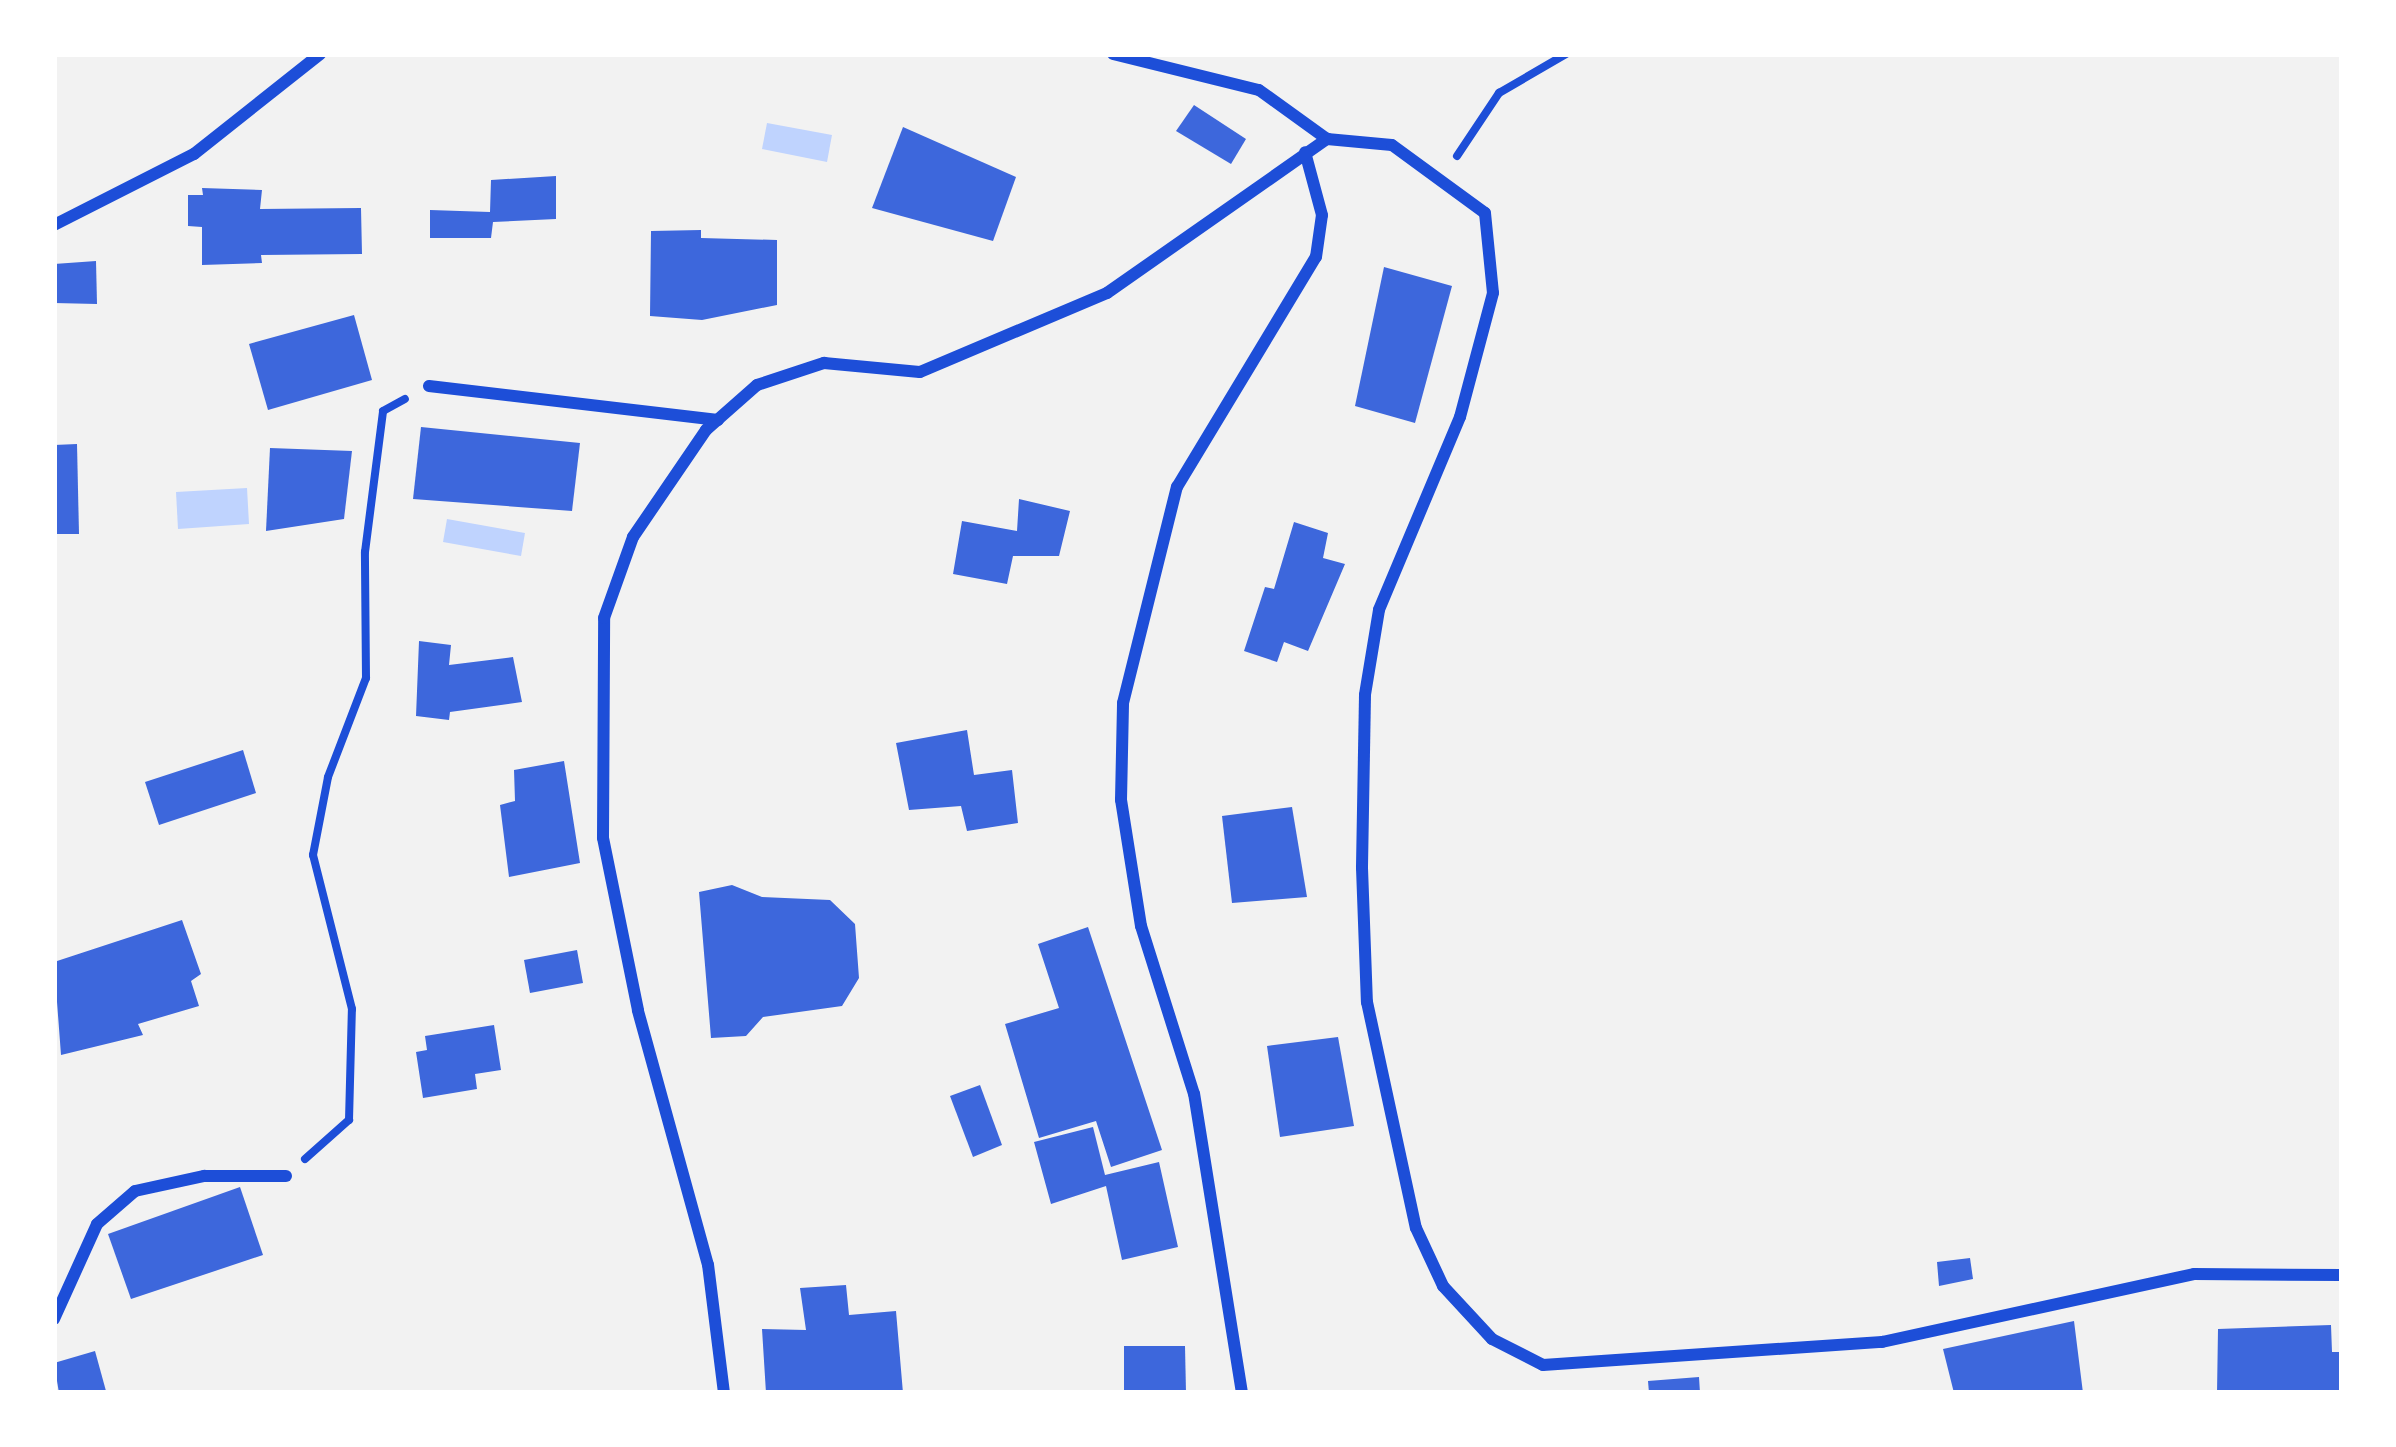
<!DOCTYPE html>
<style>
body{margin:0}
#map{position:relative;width:2396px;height:1447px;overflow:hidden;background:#f2f2f2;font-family:"Fira Sans",sans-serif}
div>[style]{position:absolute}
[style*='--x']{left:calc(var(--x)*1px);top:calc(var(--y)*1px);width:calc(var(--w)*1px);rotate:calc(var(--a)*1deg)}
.water>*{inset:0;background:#bfd3fe}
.building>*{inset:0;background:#3d67dc}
.path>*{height:8px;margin:-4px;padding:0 4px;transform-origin:4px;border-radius:4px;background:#1d4ed8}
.minor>*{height:12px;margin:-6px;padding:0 6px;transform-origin:6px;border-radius:6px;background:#1d4ed8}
span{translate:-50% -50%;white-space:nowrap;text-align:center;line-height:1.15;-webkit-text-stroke:12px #fff;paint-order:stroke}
.frame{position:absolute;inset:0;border:57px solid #fff;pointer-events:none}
</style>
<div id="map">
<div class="water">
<div style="clip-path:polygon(767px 123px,832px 135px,827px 162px,762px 149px)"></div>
<div style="clip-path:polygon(247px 488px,249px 524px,178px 529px,176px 492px)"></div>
<div style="clip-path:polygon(447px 519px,525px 533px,521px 556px,443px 542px)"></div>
</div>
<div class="building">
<div style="clip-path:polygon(1194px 105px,1246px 139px,1231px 164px,1176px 131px)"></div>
<div style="clip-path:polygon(903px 127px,1016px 177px,993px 241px,872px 208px)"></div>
<div style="clip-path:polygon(556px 176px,556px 219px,493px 222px,491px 238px,430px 238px,430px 210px,490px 212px,491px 180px)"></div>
<div style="clip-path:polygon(202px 188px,262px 190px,260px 209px,361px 208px,362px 254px,261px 255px,262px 263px,202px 265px,202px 227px,188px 226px,188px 195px,203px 195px)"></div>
<div style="clip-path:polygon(701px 230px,701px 238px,777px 240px,777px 305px,702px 320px,650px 316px,651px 231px)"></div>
<div style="clip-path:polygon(96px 261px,97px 304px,54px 303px,54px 264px)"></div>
<div style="clip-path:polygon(1384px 267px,1452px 286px,1415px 423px,1355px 406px)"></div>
<div style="clip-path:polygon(354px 315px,372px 380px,268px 410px,249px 344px)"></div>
<div style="clip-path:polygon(421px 427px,580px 443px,572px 511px,413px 499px)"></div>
<div style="clip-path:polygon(77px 444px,79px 534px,54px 534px,54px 445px)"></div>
<div style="clip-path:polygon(270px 448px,352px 451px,344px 519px,266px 531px)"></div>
<div style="clip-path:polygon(1019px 499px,1070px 511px,1059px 556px,1013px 556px,1007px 584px,953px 574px,962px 521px,1017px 531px)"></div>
<div style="clip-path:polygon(1294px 522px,1328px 533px,1323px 558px,1345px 564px,1308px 651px,1284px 642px,1277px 662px,1244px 651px,1265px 587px,1274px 589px)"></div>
<div style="clip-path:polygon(419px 641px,451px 645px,449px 665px,513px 657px,522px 702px,450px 712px,449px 720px,416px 716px)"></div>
<div style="clip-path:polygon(967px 730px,974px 775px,1012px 770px,1018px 823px,967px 831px,961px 806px,909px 810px,896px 743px)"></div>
<div style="clip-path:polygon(243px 750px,256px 793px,159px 825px,145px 782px)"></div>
<div style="clip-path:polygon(564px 761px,580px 863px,509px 877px,500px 805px,515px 801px,514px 770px)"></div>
<div style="clip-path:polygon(1292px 807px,1307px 897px,1232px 903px,1222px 816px)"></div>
<div style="clip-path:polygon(732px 885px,762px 897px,830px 900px,855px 924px,859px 978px,842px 1006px,763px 1017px,746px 1036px,711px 1038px,699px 892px)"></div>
<div style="clip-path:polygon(182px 920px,201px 974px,191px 981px,199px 1006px,138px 1024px,143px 1035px,61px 1055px,54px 962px)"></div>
<div style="clip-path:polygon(1088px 927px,1162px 1150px,1111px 1167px,1096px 1121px,1039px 1138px,1005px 1024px,1059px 1008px,1038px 944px)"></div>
<div style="clip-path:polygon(577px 950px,583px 983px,530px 993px,524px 960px)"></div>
<div style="clip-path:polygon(494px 1025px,501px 1070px,475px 1074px,477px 1089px,423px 1098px,416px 1052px,427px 1050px,425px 1036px)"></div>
<div style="clip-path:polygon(1338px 1037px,1354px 1126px,1280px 1137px,1267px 1046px)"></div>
<div style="clip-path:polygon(980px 1085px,1002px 1145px,973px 1157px,950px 1096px)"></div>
<div style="clip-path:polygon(1093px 1127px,1105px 1175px,1159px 1162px,1178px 1247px,1122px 1260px,1106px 1186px,1051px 1204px,1034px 1142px)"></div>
<div style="clip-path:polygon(240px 1187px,263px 1255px,131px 1299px,108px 1234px)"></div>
<div style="clip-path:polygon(1970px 1258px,1973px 1279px,1939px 1286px,1937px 1262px)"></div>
<div style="clip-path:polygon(846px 1285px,849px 1315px,896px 1311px,903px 1393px,766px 1393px,762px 1329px,806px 1330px,800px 1288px)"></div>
<div style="clip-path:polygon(2074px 1321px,2083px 1393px,1954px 1393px,1943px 1349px)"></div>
<div style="clip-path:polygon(2331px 1325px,2332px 1352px,2342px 1352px,2342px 1393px,2217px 1393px,2218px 1329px)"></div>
<div style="clip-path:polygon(1124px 1346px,1185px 1346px,1186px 1393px,1124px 1393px)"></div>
<div style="clip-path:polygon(95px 1351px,106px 1391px,59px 1393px,54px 1363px)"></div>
<div style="clip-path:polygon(1699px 1377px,1700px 1393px,1649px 1393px,1648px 1381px)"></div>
</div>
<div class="path">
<div style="--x:1457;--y:156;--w:76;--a:-56.3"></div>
<div style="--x:1499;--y:93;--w:78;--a:-30.2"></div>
<div style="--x:305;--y:1159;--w:59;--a:-41.6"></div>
<div style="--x:349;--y:1120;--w:111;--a:-88.5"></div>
<div style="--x:352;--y:1009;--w:159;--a:-104.2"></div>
<div style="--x:313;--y:855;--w:79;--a:-79.1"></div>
<div style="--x:328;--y:777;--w:106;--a:-69"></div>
<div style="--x:366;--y:678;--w:126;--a:-90.5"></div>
<div style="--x:365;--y:552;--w:142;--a:-82.7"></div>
<div style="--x:383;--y:411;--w:25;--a:-29"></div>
</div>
<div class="minor">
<div style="--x:1113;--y:54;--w:150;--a:13.9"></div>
<div style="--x:1259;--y:90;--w:84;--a:35.8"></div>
<div style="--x:1327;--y:139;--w:65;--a:5.3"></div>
<div style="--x:1392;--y:145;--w:115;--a:36.2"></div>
<div style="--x:1485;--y:213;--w:80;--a:84.3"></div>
<div style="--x:1493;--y:293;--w:128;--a:104.9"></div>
<div style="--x:1460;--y:417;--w:209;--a:112.8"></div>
<div style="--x:1379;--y:610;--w:86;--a:99.4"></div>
<div style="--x:1365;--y:695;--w:173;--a:91"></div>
<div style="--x:1362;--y:868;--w:134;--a:87.9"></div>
<div style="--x:1367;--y:1002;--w:231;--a:77.8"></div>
<div style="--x:1416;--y:1228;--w:64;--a:65"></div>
<div style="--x:1443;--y:1286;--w:72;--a:47.2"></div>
<div style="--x:1492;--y:1339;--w:57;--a:27"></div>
<div style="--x:1543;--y:1365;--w:340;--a:-3.9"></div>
<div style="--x:1882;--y:1342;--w:319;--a:-12.3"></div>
<div style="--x:2194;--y:1274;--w:148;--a:0.4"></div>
<div style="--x:54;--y:225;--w:157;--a:-26.9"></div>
<div style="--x:194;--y:154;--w:161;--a:-38.4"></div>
<div style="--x:429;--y:386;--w:291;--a:6.7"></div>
<div style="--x:54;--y:1319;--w:104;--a:-65.6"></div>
<div style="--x:97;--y:1224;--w:50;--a:-41"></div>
<div style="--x:135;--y:1191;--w:71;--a:-12.3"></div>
<div style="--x:204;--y:1176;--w:82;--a:0"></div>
<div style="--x:724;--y:1393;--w:129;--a:-97.1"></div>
<div style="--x:708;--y:1265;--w:264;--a:-105.4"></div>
<div style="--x:638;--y:1010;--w:176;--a:-101.5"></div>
<div style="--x:603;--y:838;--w:220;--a:-89.7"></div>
<div style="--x:604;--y:618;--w:86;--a:-70.3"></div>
<div style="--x:633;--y:537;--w:130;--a:-55.7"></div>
<div style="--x:706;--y:430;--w:68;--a:-41.4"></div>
<div style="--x:757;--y:385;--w:71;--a:-18.2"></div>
<div style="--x:824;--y:363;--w:96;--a:5.4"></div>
<div style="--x:920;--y:372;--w:203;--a:-22.9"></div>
<div style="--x:1107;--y:293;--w:269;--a:-35"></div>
<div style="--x:1242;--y:1393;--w:303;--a:-99.1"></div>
<div style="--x:1194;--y:1094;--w:176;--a:-107.5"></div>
<div style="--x:1141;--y:926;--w:128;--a:-99"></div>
<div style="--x:1121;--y:800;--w:97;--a:-88.8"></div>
<div style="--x:1123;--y:703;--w:223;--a:-76"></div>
<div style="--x:1177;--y:487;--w:269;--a:-58.9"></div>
<div style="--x:1316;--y:257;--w:42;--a:-81.9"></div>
<div style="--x:1322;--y:215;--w:65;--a:-105.1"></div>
</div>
<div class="frame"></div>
</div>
